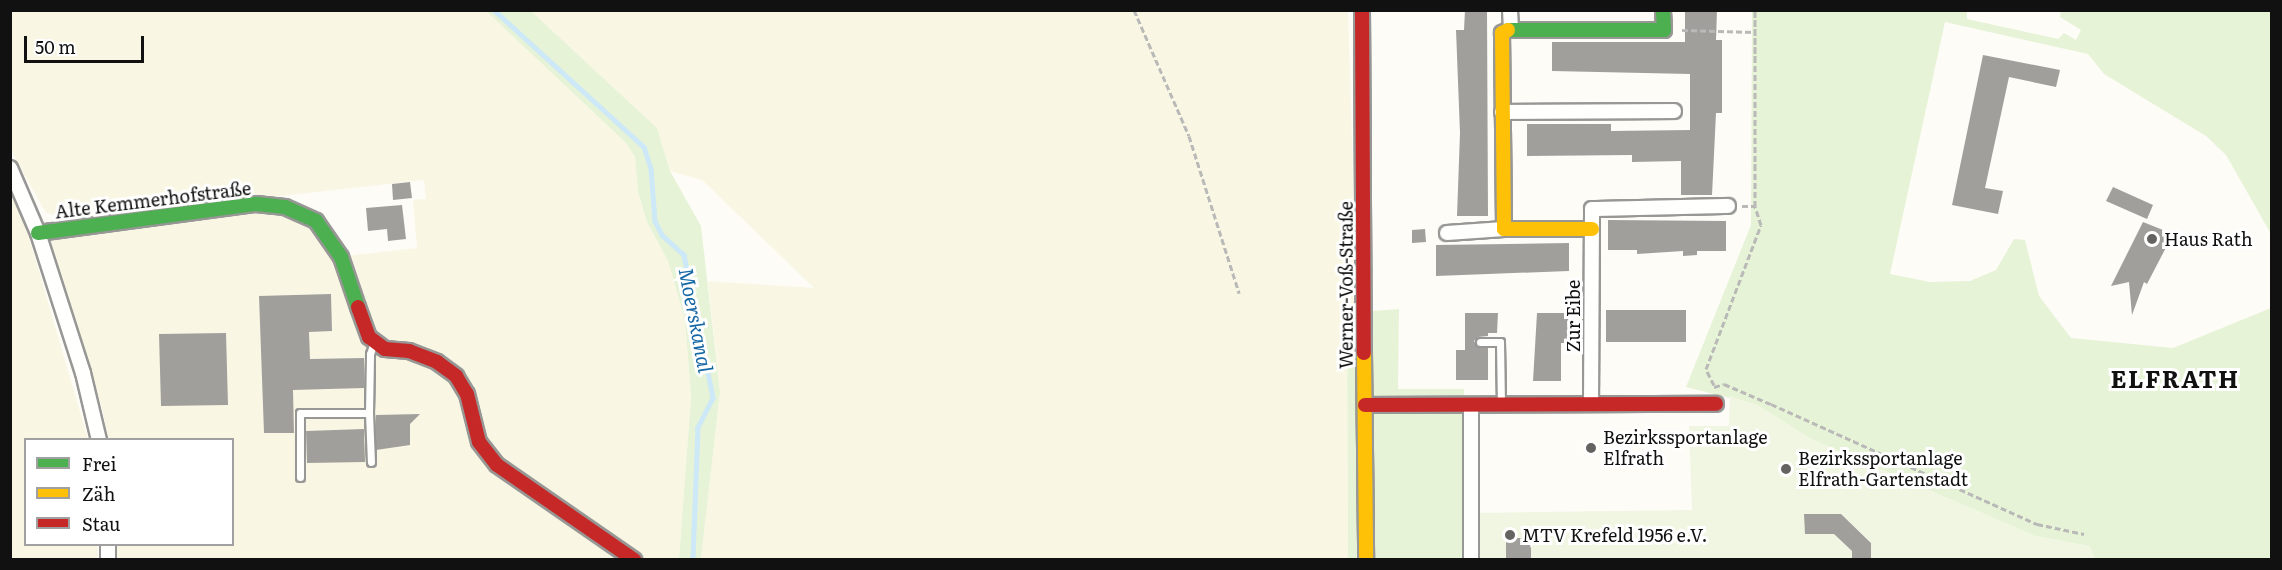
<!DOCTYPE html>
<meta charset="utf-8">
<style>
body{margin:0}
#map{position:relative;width:2282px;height:570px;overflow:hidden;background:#fdfcf7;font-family:Literata,serif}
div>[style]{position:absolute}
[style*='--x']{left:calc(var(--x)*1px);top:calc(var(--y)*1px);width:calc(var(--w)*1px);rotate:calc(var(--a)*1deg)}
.farmland>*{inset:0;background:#f9f7e4}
.green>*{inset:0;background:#e7f3d7}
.pitch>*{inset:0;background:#f0f6e1}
.stream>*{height:4.5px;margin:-2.25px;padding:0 2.25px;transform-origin:2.25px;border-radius:2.25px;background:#cde8f7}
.building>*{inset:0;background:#a19f9c}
.path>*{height:3px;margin-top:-1.5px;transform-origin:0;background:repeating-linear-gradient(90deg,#b9b9b8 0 6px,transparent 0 9px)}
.roads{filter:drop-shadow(2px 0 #979795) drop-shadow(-2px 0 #979795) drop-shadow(0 2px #979795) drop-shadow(0 -2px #979795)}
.lane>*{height:7px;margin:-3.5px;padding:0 3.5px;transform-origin:3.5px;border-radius:3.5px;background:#fffffe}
.street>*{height:14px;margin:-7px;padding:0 7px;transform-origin:7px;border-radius:7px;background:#fffffe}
.fast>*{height:14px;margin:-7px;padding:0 7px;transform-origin:7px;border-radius:7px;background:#4caf50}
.slow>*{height:14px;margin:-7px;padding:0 7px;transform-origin:7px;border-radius:7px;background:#ffc107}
.jam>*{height:14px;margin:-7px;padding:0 7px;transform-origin:7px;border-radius:7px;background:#c62828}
.dots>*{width:16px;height:16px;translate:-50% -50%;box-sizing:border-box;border:3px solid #fff;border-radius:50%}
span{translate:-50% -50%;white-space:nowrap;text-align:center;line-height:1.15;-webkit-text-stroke:6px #fff;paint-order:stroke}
.street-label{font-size:18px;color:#111}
.poi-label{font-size:18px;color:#111}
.left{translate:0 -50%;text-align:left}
.water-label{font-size:20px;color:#1768a6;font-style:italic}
.district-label{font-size:24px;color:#111;font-weight:700;letter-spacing:1.5px}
.frame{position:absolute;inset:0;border:12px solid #111;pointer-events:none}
.legend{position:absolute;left:24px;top:438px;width:210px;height:108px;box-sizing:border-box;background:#fff;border:2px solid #a0a0a0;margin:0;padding:8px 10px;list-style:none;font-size:18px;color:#111}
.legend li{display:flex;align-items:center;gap:12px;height:30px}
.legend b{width:30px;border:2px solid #a0a0a0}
.scale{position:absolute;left:24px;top:36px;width:120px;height:27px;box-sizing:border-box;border:3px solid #111;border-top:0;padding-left:8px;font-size:18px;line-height:21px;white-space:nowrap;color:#111;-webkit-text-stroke:4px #fff;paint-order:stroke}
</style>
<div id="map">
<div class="farmland">
<div style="clip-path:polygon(10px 11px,486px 11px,626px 143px,635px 157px,638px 193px,647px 222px,668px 261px,685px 320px,691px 397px,679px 559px,643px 559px,501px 462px,483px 440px,471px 392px,374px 334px,346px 256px,417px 248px,413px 200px,426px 199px,424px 180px,73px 219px,46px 213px,11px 151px)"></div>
<div style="clip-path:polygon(531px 11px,1348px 11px,1357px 311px,1347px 313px,1348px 559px,701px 559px,720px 392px,708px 281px,814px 288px,702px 180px,670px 171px,657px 128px)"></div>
<div style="clip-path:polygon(10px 189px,22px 213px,88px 439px,26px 440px,26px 544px,97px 545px,98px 559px,11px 559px)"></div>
<div style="clip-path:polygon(264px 209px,299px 217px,325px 241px,364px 341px,411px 356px,452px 379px,474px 443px,624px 559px,114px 559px,114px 545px,232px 544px,232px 440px,108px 439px,102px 408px,46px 238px)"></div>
</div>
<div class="green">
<div style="clip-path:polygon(486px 11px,531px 11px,657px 128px,670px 171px,701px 226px,720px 392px,701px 559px,679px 559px,691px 397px,685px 320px,668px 261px,647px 222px,638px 192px,635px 157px,626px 143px)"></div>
<div style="clip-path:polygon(1752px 11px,1967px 11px,1967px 19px,2058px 39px,2064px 33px,2076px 40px,2081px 30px,2060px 17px,2061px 11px,2270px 11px,2271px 234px,2226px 155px,2206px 136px,2104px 74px,2088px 54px,1945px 22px,1890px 274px,1930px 282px,1970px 281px,1996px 270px,2014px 239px,2025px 240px,2039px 296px,2071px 338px,2173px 348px,2271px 308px,2271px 559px,2095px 559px,2089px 546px,2035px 536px,1811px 439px,1757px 405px,1686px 387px,1751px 225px)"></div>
<div style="clip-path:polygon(1399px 309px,1398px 389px,1464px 389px,1463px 559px,1348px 559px,1347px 313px)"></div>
</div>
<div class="pitch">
<div style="clip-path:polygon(1730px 396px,1757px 405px,1811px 439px,2035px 536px,2089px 546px,2095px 559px,1871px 559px,1871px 542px,1841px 514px,1805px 514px,1805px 534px,1834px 534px,1852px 551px,1852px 559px,1531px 559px,1531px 538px,1506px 538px,1506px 559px,1476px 559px,1476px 513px,1692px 510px,1689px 426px,1729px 426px)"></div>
</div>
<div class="stream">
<div style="--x:494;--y:10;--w:203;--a:42.4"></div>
<div style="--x:644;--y:147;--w:22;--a:72"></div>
<div style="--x:651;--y:168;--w:53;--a:85.7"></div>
<div style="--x:655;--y:221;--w:16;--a:63"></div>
<div style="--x:662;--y:235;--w:30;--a:42"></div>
<div style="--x:684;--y:255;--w:146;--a:78.5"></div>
<div style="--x:713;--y:398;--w:34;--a:117"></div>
<div style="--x:698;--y:428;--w:132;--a:92.2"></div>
</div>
<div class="building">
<div style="clip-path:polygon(1465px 10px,1487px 10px,1488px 216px,1457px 216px,1460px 133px,1456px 30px,1464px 30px)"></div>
<div style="clip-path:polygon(1685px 10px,1717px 10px,1716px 40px,1722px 40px,1722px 113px,1716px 113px,1712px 195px,1681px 195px,1681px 161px,1632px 162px,1632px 155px,1527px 156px,1527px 124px,1611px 124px,1611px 131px,1690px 130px,1690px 74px,1552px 71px,1552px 42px,1685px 42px)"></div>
<div style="clip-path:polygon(1983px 55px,2060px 70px,2056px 87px,2009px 77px,1985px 188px,2003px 191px,1998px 214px,1952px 205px)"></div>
<div style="clip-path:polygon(410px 182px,412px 198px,393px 200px,392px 184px)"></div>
<div style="clip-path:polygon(2113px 187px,2153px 205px,2147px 219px,2106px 201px)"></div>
<div style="clip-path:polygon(402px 205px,406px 239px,388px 241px,387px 229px,368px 231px,366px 208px)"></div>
<div style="clip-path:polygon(1608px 220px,1726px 221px,1726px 251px,1697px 251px,1697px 255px,1683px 256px,1683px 251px,1637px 254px,1637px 250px,1608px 250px)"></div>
<div style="clip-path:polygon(2143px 222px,2173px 234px,2147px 284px,2144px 282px,2132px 315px,2129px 282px,2111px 286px)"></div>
<div style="clip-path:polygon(1425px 229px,1426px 242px,1412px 243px,1412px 230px)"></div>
<div style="clip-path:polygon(1569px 243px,1569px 271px,1436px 276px,1436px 245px)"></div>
<div style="clip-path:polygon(331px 294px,332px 331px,309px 332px,310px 359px,364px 358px,364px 388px,293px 390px,294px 433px,264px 433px,259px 296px)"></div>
<div style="clip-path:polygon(1606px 310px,1686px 310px,1686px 342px,1606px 342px)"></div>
<div style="clip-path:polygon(1465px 313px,1498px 313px,1497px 333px,1488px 333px,1488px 336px,1478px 337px,1474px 341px,1478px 347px,1488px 348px,1488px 380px,1456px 380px,1456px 350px,1465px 350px)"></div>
<div style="clip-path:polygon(1537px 313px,1570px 313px,1569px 343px,1561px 343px,1561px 381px,1533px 381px)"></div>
<div style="clip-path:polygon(226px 333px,228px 405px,161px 406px,159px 334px)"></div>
<div style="clip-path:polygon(420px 414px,410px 424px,410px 445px,376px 450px,376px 415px)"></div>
<div style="clip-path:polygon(364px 429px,365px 462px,307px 463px,306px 431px)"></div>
<div style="clip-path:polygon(1804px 514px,1841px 514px,1871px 543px,1871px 560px,1852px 560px,1852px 551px,1834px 534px,1805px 534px)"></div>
<div style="clip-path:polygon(1506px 538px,1531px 538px,1531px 560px,1506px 560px)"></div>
</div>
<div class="path">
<div style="--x:1134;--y:10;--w:137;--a:66.4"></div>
<div style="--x:1189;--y:136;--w:165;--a:72.3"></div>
<div style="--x:1682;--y:30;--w:73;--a:1.6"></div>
<div style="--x:1742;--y:206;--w:13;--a:0"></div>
<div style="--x:1755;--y:206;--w:196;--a:-90"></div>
<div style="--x:1714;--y:385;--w:18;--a:-117"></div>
<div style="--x:1706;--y:369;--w:154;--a:-69.1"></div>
<div style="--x:1761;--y:225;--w:20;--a:-108"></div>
<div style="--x:1714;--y:387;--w:10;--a:-17"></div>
<div style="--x:1724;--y:384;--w:51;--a:23.1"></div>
<div style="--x:1771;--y:404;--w:292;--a:24.3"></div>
<div style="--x:2037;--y:524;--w:48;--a:12"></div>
</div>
<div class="roads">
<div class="lane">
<div style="--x:1480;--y:342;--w:20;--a:0"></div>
<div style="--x:1500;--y:342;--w:61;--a:89.1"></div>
<div style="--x:369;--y:413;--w:49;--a:87.7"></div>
<div style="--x:300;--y:477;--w:64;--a:-90"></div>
<div style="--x:300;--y:413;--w:69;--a:0"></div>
<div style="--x:369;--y:413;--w:59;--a:-89"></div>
<div style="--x:370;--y:354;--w:13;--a:-72"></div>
</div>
<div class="street">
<div style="--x:1510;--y:10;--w:19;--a:87"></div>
<div style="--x:1502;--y:112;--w:172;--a:-0.3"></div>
<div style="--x:10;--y:168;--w:71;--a:66.7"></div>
<div style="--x:38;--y:233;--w:147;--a:72.2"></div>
<div style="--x:83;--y:373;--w:69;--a:76.6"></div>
<div style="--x:1447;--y:233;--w:57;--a:-4"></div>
<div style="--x:1591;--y:404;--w:195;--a:-89.7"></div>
<div style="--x:1592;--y:209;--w:136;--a:-1.3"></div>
<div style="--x:1471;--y:405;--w:155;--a:90"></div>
<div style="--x:108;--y:544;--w:16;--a:90"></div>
</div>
<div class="fast">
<div style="--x:1508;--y:30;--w:156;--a:0"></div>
<div style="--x:1664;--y:30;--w:20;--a:-93"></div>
<div style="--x:38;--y:233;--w:220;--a:-7.6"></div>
<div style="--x:256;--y:204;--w:29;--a:6"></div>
<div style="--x:285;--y:207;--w:34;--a:24"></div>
<div style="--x:316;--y:221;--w:44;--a:55.2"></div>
<div style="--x:341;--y:257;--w:53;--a:71.2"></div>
</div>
<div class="slow">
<div style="--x:1508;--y:30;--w:7;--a:153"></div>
<div style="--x:1502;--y:33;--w:196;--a:89.4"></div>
<div style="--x:1504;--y:229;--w:88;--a:0"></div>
<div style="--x:1364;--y:353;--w:207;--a:89.4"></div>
</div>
<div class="jam">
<div style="--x:1362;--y:10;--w:343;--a:89.7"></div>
<div style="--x:358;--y:307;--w:32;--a:70"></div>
<div style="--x:369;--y:337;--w:20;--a:37"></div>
<div style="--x:385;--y:349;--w:24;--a:5"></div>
<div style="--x:409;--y:351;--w:30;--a:21"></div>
<div style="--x:437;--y:362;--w:24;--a:36"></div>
<div style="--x:456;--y:376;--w:21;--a:59"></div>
<div style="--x:467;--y:394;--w:49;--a:76"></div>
<div style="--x:479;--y:442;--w:29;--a:52"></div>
<div style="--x:497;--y:465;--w:167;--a:34.7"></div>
<div style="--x:1365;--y:405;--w:351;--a:-0.2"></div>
</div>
</div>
<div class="dots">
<div style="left:2152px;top:239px;background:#646362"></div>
<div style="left:1591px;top:448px;background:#646362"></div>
<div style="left:1786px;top:469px;background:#646362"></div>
<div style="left:1510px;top:535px;background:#646362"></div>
</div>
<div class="street-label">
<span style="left:153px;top:200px;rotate:-7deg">Alte Kemmerhofstraße</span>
<span style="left:1346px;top:285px;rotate:-90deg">Werner-Voß-Straße</span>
<span style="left:1573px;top:316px;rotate:-90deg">Zur Eibe</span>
</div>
<div class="poi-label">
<span class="left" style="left:2164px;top:239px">Haus Rath</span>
<span class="left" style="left:1603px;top:448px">Bezirkssportanlage<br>Elfrath</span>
<span class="left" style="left:1798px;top:469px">Bezirkssportanlage<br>Elfrath-Gartenstadt</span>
<span class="left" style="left:1522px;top:535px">MTV Krefeld 1956 e.V.</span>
</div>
<div class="water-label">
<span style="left:697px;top:320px;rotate:79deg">Moerskanal</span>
</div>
<div class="district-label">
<span style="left:2175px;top:378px">ELFRATH</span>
</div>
<div class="frame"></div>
<ul class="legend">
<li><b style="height:8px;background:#4caf50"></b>Frei</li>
<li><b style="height:8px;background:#ffc107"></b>Zäh</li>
<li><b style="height:8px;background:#c62828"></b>Stau</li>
</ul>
<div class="scale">50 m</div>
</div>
